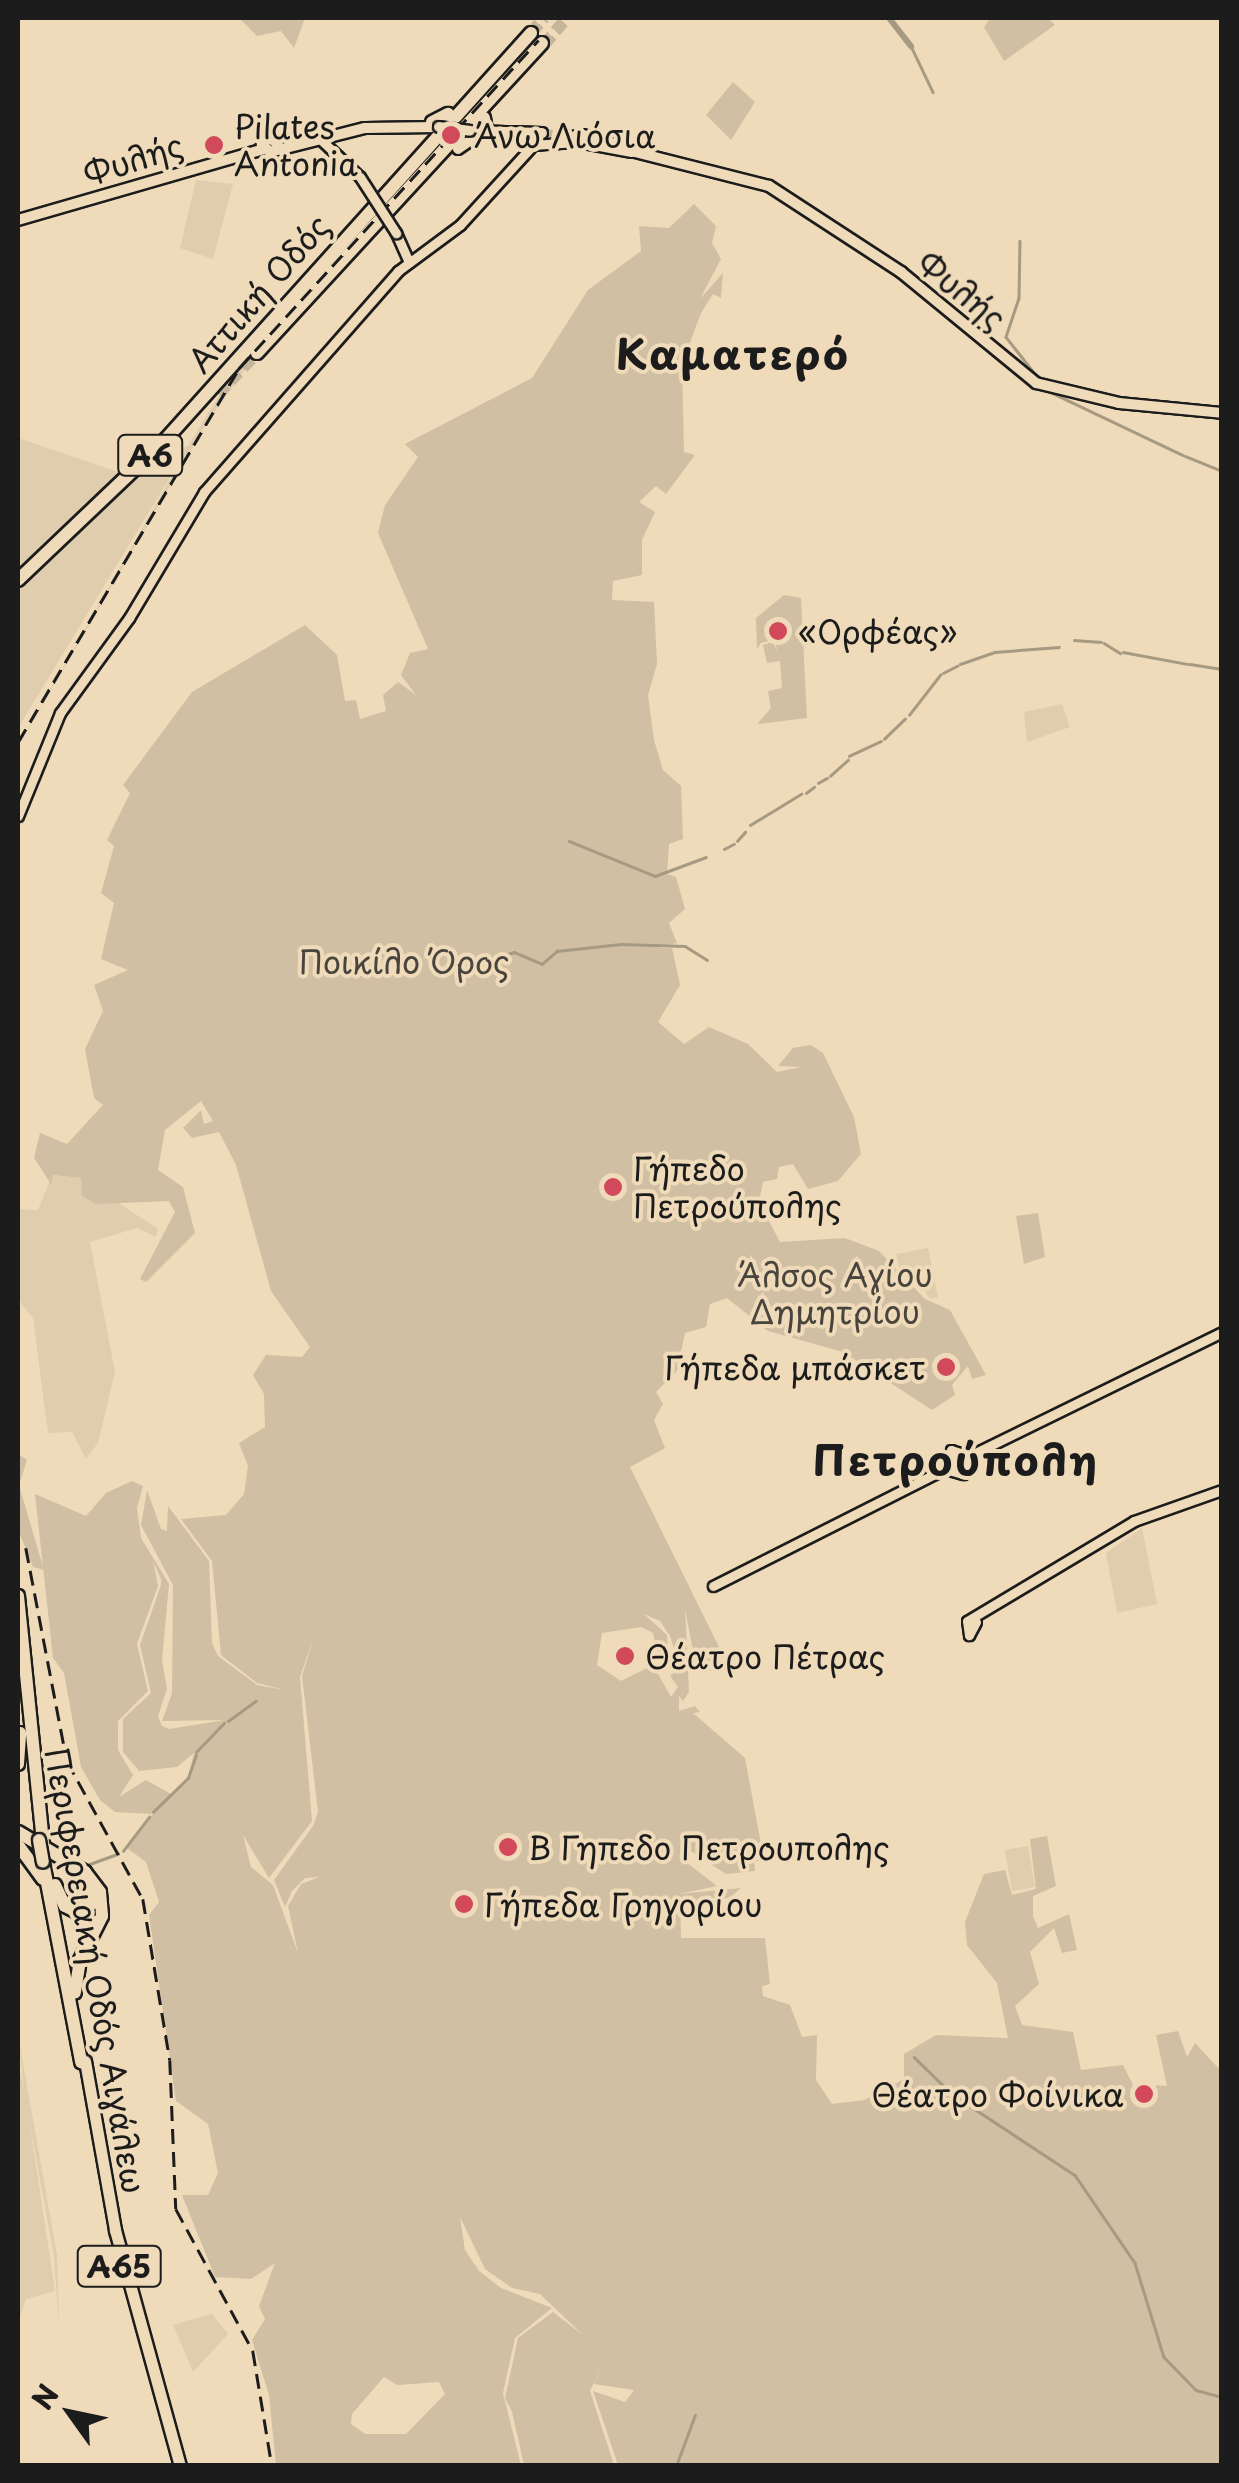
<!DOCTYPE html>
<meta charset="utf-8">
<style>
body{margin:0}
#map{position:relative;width:1239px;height:2483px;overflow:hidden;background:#efdbb9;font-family:"Playpen Sans",sans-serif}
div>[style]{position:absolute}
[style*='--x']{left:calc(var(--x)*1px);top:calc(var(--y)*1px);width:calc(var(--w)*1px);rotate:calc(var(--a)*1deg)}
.built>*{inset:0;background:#dfcdad}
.green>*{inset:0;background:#d0bfa2}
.stream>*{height:2.5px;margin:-1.25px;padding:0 1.25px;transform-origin:1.25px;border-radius:1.25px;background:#a79a83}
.river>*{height:6px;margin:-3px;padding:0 3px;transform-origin:3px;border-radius:3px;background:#a79a83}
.primary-tunnel>*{height:10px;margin-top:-5px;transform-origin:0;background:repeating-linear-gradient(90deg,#c5b59a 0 10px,transparent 0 15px)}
.motorway-tunnel>*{height:12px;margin-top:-6px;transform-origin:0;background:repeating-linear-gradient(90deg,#c5b59a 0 12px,transparent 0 18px)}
.roads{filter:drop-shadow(2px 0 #1c1c1c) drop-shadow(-2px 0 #1c1c1c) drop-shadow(0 2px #1c1c1c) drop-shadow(0 -2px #1c1c1c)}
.secondary>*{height:9px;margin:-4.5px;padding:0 4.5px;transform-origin:4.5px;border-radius:4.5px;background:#efdbb9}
.primary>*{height:10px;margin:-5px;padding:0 5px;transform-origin:5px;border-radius:5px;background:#efdbb9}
.trunk>*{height:11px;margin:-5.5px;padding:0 5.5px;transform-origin:5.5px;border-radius:5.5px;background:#efdbb9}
.motorway>*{height:12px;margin:-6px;padding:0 6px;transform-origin:6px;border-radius:6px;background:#efdbb9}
.rail>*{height:2.5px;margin-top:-1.25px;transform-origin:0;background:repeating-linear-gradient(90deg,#1c1c1c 0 15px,transparent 0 23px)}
.bridges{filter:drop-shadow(2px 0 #1c1c1c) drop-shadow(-2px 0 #1c1c1c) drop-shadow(0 2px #1c1c1c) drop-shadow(0 -2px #1c1c1c)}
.secondary-bridge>*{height:9px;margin:-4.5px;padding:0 4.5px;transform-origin:4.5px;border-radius:4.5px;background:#efdbb9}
.primary-bridge>*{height:10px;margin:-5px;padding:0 5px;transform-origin:5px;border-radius:5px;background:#efdbb9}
.motorway-bridge>*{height:12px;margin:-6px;padding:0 6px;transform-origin:6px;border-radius:6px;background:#efdbb9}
.dots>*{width:28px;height:28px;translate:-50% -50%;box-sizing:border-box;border:5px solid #efdbb9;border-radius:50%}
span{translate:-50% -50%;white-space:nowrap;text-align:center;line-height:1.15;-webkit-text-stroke:8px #efdbb9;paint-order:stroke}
.shield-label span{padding:2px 8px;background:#efdbb9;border:2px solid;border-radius:8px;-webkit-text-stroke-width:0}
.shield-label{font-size:30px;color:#1c1c1c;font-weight:700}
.poi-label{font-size:32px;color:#1c1c1c}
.left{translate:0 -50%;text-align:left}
.right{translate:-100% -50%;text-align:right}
.street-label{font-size:32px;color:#1c1c1c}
.park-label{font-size:32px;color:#49453e}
.district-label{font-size:42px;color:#1c1c1c;font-weight:700;letter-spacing:2.5px}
.frame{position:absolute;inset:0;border:20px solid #1c1c1c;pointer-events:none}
.north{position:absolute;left:20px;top:2363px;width:100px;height:100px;-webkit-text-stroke:8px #efdbb9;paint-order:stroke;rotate:303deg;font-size:28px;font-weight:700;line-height:40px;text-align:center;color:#1c1c1c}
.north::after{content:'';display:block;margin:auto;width:35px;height:45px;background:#1c1c1c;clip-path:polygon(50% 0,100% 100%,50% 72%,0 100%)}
</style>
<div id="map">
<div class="built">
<div style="clip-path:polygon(196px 180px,233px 184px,213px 259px,180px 248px)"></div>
<div style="clip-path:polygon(265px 341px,207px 423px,18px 747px,186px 451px,18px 728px,18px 438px,121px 473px,188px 446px,241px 360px)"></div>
<div style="clip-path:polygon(1062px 704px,1070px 727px,1027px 742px,1024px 712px)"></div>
<div style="clip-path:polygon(52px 1175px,81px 1178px,97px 1204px,117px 1202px,158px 1229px,156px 1237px,137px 1228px,90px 1242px,115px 1372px,98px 1443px,86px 1459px,72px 1432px,48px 1433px,33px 1318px,18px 1299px,18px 1209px,38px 1210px)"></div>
<div style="clip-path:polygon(928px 1248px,938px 1297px,930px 1299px,915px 1277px,900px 1273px,896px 1254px)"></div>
<div style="clip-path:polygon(1142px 1528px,1157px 1604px,1117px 1613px,1106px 1553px)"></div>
<div style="clip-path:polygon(1028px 1846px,1035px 1887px,1012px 1891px,1005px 1850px)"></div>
<div style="clip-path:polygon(18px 2035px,57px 2255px,59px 2328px,54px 2256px,29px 2119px,55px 2291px,26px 2299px,18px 2322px,18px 2065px,24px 2089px)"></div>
<div style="clip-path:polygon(212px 2314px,228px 2334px,193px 2372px,173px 2325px)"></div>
</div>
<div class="green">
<div style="clip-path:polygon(239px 18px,305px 18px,294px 48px,281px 31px,257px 36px)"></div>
<div style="clip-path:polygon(990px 18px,1048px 18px,1055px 25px,1004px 61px,984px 27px)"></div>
<div style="clip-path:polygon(733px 82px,755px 102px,731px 140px,706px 115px)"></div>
<div style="clip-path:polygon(evenodd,694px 204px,716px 226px,712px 243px,721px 259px,700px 299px,723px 273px,721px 298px,713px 294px,701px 313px,682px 364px,684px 452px,695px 455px,666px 494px,656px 486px,639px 502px,655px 512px,642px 540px,642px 575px,613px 581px,612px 600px,654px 602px,657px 664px,648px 695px,654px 740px,663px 770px,681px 786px,683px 839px,669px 844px,667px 874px,676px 877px,685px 909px,669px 923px,677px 943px,657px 948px,672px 948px,680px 985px,658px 1022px,684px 1044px,709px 1027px,748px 1044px,777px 1072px,801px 1067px,778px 1066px,793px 1048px,811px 1045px,823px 1053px,854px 1117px,861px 1154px,838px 1181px,808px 1189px,793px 1164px,779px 1167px,777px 1179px,763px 1182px,759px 1202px,780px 1242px,845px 1238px,879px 1251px,925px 1299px,950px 1310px,986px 1375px,972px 1379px,968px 1366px,952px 1385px,955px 1395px,932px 1410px,843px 1352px,768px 1331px,727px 1298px,710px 1304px,706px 1327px,685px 1333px,677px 1371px,656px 1392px,663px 1404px,654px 1420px,665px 1448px,630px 1467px,720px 1649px,709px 1655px,713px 1670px,697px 1671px,685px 1609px,689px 1692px,683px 1701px,679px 1696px,679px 1711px,695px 1706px,700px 1712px,693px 1713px,745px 1758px,764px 1860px,754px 1862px,755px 1871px,726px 1874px,689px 1850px,682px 1859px,717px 1886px,679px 1894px,741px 1888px,729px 1898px,680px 1902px,681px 1938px,765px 1938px,770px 1984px,762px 1986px,763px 1996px,790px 2005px,802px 2037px,817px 2035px,816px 2080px,832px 2104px,864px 2100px,904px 2079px,904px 2054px,936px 2035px,1008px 2038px,997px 1983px,967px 1945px,965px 1922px,984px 1874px,1005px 1870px,1012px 1895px,1036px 1889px,1030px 1839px,1047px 1836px,1056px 1886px,1033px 1896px,1033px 1916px,1038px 1928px,1069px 1914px,1077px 1950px,1062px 1953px,1054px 1928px,1030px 1952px,1039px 1984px,1015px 2006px,1022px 2025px,1073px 2032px,1081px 2070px,1123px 2065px,1142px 2103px,1154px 2101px,1153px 2085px,1167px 2086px,1156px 2035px,1178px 2031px,1187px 2057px,1195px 2043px,1221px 2071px,1221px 2465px,618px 2465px,593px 2391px,625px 2402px,634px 2390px,594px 2384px,606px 2358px,590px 2391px,614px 2465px,524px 2465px,512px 2412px,505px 2398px,518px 2338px,553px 2312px,583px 2335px,540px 2294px,512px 2288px,485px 2269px,460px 2217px,465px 2250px,479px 2271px,501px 2288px,552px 2308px,515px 2338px,503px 2393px,521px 2465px,276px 2465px,269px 2395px,252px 2340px,265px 2319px,259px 2306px,275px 2263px,251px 2279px,215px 2277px,182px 2195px,208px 2195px,218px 2173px,208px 2124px,176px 2101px,149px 1915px,159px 1902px,146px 1862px,127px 1848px,153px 1814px,115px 1812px,100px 1800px,81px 1767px,64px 1673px,53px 1658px,35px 1494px,86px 1516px,106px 1493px,132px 1481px,143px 1486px,137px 1508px,141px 1538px,169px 1584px,162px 1660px,167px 1689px,158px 1716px,162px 1726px,169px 1729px,225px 1720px,162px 1721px,172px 1693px,173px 1585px,141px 1525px,147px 1490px,161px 1529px,167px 1531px,168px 1506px,209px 1561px,212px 1643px,218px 1656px,257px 1685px,285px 1690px,257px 1683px,221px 1655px,212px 1561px,181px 1519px,226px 1515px,244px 1494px,248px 1466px,239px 1443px,265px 1427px,264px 1394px,253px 1375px,266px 1355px,302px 1357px,310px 1347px,271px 1291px,236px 1165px,219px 1132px,192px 1138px,183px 1128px,201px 1110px,204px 1124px,213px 1121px,201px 1101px,165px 1130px,158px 1170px,183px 1187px,195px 1233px,146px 1282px,140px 1279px,175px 1212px,169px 1201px,96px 1204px,82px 1196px,81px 1178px,53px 1175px,51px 1184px,34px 1158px,40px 1133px,67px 1144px,103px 1105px,94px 1098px,85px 1049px,103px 1011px,94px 985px,128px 970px,101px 959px,114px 903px,101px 893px,114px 846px,107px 840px,130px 793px,123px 785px,192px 692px,305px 625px,337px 655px,345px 701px,356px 700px,360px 719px,386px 711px,383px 695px,398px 682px,416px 695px,401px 675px,410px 653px,428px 649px,378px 533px,385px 505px,418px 457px,405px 444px,532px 378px,588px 290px,641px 251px,639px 226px,669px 228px,694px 204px,153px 1561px,161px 1579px,161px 1585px,140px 1645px,151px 1693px,123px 1719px,123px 1752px,139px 1771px,177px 1767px,194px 1753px,188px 1778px,171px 1794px,146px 1780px,119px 1797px,133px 1775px,118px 1750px,118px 1721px,148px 1691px,137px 1644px,158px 1586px,153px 1561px,694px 204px,644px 1614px,660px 1621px,670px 1636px,680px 1668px,670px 1676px,678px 1687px,671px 1697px,653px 1665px,621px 1681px,597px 1665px,602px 1633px,641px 1627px,653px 1633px,660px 1662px,670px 1669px,667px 1635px,644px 1614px,694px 204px,314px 1636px,302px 1676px,318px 1812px,313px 1826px,274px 1880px,285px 1907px,292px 1891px,305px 1878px,319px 1877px,301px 1884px,288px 1906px,298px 1953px,273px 1885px,251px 1867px,243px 1835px,269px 1878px,312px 1821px,300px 1677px,314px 1636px,694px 204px,384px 2377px,397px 2385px,439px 2382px,445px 2394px,406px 2434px,365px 2434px,351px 2424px,352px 2414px,384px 2377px)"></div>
<div style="clip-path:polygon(784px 595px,801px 598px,807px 718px,757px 724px,771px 708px,768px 691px,782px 688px,780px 661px,767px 663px,763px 645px,773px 642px,777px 651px,775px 639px,761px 643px,757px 649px,756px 618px)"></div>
<div style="clip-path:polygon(1038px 1213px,1045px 1257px,1024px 1264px,1016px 1216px)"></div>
<div style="clip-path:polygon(18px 1454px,27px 1460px,19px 1485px,44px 1570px,33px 1567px,18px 1529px)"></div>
</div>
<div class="stream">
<div style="--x:911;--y:46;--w:51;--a:64.4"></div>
<div style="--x:1020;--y:241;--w:57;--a:91"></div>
<div style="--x:1019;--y:298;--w:41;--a:108.4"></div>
<div style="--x:1006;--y:337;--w:55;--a:51.7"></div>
<div style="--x:1048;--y:391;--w:149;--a:25.4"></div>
<div style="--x:1185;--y:456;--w:40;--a:22"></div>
<div style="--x:1074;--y:640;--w:27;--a:4"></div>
<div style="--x:1104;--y:643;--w:19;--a:32"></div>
<div style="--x:1123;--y:652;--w:66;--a:10.5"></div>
<div style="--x:960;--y:664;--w:37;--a:-19"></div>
<div style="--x:995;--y:652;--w:64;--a:-4.5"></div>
<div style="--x:1190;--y:664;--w:32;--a:9"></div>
<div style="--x:943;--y:673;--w:16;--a:-27"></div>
<div style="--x:909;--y:715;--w:51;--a:-52.2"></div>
<div style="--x:884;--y:739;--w:29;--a:-44"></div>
<div style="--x:849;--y:756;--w:35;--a:-25"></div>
<div style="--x:830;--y:776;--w:24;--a:-42"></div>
<div style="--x:818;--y:783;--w:10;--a:-29"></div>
<div style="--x:806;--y:793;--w:10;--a:-37"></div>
<div style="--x:750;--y:825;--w:60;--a:-31.3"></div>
<div style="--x:569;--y:841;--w:93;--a:22.1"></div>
<div style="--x:655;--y:876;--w:54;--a:-20.4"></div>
<div style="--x:737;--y:841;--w:12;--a:-48"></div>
<div style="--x:724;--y:849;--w:11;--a:-27"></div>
<div style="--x:490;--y:959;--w:25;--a:-16"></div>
<div style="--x:514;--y:952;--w:30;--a:23"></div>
<div style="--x:542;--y:964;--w:20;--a:-41"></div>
<div style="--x:557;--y:951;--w:64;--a:-6.2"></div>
<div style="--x:621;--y:944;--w:64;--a:1.8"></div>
<div style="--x:685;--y:946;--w:26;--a:32"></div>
<div style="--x:228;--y:1721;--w:34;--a:-36"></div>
<div style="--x:196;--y:1752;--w:40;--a:-46"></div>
<div style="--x:153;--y:1812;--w:49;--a:-44.2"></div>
<div style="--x:188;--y:1778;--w:24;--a:-71"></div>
<div style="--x:123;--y:1851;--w:43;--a:-52.6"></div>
<div style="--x:87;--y:1865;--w:33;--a:-20"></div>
<div style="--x:71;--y:1904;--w:31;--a:-73"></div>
<div style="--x:914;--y:2057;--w:53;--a:44.2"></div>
<div style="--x:952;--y:2094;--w:147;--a:33.4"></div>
<div style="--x:1075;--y:2175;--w:107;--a:55.7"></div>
<div style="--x:1135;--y:2263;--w:98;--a:72.9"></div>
<div style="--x:1164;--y:2357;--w:46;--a:45.9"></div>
<div style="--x:1196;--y:2390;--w:27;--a:15"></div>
<div style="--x:676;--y:2466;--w:54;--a:-69.6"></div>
</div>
<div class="river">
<div style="--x:889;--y:18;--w:36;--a:52"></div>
</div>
<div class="primary-tunnel">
<div style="--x:542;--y:133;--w:29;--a:12"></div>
</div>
<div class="motorway-tunnel">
<div style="--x:531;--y:33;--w:20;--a:-49"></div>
<div style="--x:544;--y:45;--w:35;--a:-50"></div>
<div style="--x:218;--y:394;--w:57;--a:-46.4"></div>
</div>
<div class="roads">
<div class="secondary">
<div style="--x:318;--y:137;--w:58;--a:43.6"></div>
<div style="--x:396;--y:233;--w:32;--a:66"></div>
<div style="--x:18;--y:816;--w:111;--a:-67.8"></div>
<div style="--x:60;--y:713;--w:117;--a:-54"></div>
<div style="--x:129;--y:618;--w:147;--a:-59.2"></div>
<div style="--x:204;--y:492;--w:294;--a:-48.7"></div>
<div style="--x:398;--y:271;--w:77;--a:-36.6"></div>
<div style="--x:460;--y:225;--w:108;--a:-47.6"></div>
<div style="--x:533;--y:145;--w:32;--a:-4"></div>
<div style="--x:969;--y:1456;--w:282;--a:-26.1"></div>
<div style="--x:945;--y:1469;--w:20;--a:-72"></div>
<div style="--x:951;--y:1450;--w:19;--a:18"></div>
<div style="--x:945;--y:1469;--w:19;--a:16"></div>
<div style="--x:963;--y:1474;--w:19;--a:-72"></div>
<div style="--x:713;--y:1586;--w:260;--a:-26.8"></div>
<div style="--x:976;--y:1622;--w:15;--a:118"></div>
<div style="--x:969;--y:1635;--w:14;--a:-98"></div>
<div style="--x:967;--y:1621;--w:195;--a:-30.9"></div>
<div style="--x:1134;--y:1521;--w:93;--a:-19.4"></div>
</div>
<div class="primary">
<div style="--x:470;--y:131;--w:72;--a:1.6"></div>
<div style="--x:278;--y:145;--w:11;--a:-135"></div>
<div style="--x:270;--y:137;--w:11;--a:139"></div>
<div style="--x:262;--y:144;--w:11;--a:45"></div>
<div style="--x:270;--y:152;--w:98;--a:-14.2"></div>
<div style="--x:365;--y:128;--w:72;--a:-0.8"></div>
<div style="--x:458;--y:149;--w:29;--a:-35"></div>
<div style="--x:627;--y:150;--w:146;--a:14.2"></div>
<div style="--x:769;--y:186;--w:158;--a:33.1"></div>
<div style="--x:901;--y:272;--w:175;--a:39.4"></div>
<div style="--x:1036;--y:383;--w:85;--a:13.5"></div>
<div style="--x:1119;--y:403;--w:103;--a:5.5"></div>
<div style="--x:632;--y:152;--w:71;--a:-169.5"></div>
<div style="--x:562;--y:139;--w:21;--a:-11"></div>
<div style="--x:583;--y:135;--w:51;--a:15.9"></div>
<div style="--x:18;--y:220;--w:256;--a:-16.1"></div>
</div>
<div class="trunk">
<div style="--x:85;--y:2061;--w:172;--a:79.9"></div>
<div style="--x:115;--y:2230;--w:245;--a:74.6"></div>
</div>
<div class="motorway">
<div style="--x:484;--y:118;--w:11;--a:80"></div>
<div style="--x:432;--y:122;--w:18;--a:-27"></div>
<div style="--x:257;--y:353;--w:421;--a:-47.4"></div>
<div style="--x:18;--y:580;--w:204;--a:-43.6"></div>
<div style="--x:166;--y:439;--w:546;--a:-48.04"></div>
<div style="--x:18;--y:1596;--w:247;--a:84.2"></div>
<div style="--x:18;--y:1764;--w:31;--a:-86"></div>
<div style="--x:18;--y:1832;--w:78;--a:30.8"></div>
<div style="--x:85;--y:1872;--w:25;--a:53"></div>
<div style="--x:100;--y:1892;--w:24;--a:85"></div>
<div style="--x:102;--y:1916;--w:49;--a:116.6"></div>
<div style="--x:80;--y:1960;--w:33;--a:99"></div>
<div style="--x:18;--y:1845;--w:42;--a:53.7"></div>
<div style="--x:43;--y:1862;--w:204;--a:79.2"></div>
<div style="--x:55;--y:1885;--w:23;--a:65"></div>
<div style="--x:65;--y:1906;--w:16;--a:27"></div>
<div style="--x:79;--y:1913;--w:19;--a:-36"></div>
<div style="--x:94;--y:1902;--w:16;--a:-94"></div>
</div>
</div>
<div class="rail">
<div style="--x:18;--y:742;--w:434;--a:-59.4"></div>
<div style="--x:239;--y:368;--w:444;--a:-47.6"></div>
<div style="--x:26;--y:1548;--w:217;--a:79.1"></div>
<div style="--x:67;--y:1761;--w:158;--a:61.2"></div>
<div style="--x:143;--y:1899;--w:163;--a:80.5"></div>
<div style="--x:170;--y:2060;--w:149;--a:87.7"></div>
<div style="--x:176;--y:2209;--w:162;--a:61.5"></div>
<div style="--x:253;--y:2351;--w:117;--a:80.6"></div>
</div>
<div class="bridges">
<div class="secondary-bridge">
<div style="--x:360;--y:177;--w:67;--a:57.3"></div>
</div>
<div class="primary-bridge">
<div style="--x:439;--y:127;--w:31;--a:7"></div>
</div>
<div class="motorway-bridge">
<div style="--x:39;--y:1840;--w:22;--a:80"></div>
</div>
</div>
<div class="dots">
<div style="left:451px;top:135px;background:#d1495b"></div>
<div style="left:214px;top:145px;background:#d1495b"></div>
<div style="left:778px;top:631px;background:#d1495b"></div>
<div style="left:613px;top:1187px;background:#d1495b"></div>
<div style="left:946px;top:1367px;background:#d1495b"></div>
<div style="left:625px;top:1656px;background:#d1495b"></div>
<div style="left:508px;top:1847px;background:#d1495b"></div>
<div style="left:464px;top:1904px;background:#d1495b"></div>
<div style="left:1144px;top:2094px;background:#d1495b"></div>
</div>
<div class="shield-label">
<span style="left:150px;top:455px">Α6</span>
<span style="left:119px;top:2266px">Α65</span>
</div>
<div class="poi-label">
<span class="left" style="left:234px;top:145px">Pilates<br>Antonia</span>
<span class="left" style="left:474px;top:135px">Άνω Λιόσια</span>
<span class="left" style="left:798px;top:631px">«Ορφέας»</span>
<span class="left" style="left:633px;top:1187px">Γήπεδο<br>Πετρούπολης</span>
<span class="right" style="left:926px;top:1367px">Γήπεδα μπάσκετ</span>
<span class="left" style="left:645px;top:1656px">Θέατρο Πέτρας</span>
<span class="left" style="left:528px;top:1847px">Β Γηπεδο Πετρουπολης</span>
<span class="left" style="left:484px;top:1904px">Γήπεδα Γρηγορίου</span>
<span class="right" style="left:1124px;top:2094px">Θέατρο Φοίνικα</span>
</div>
<div class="street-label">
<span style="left:133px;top:159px;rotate:-18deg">Φυλής</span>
<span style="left:962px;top:290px;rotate:39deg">Φυλής</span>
<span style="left:258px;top:293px;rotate:-49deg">Αττική Οδός</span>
<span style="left:96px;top:1970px;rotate:80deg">Περιφερειακή Οδός Αιγάλεω</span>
</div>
<div class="park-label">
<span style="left:404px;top:961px">Ποικίλο Όρος</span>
<span style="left:835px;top:1293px">Άλσος Αγίου<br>Δημητρίου</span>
</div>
<div class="district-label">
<span style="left:733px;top:353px">Καματερό</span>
<span style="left:956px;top:1459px">Πετρούπολη</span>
</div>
<div class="frame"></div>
<div class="north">N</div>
</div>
